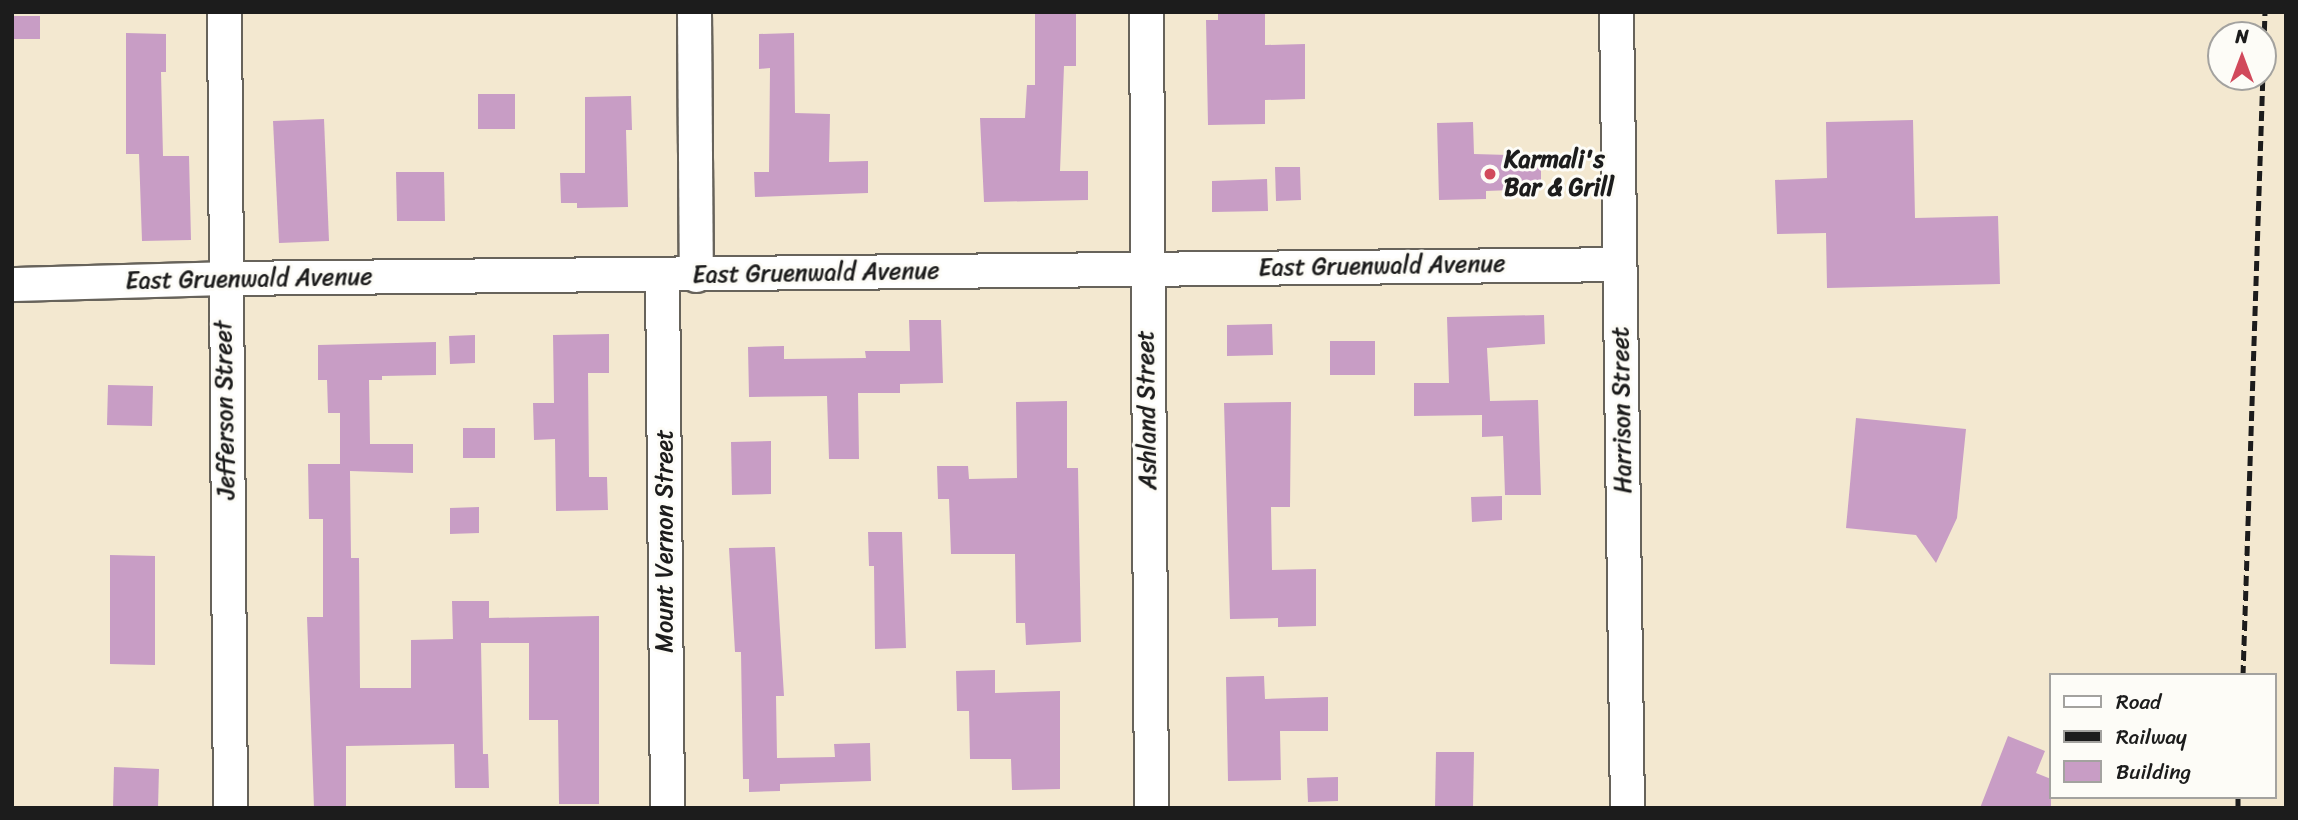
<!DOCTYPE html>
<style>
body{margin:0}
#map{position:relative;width:2298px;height:820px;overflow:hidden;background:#f3e8d0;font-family:Sriracha,sans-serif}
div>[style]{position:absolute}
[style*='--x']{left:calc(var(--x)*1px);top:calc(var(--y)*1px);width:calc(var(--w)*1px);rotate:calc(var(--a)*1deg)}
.building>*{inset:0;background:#c89dc5}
.roads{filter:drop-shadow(2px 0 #67635b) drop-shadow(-2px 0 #67635b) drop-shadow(0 2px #67635b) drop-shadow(0 -2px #67635b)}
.minor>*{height:33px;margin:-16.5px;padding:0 16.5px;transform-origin:16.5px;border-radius:16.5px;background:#fff}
.rail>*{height:5px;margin-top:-2.5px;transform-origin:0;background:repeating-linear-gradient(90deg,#1c1c1c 0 10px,transparent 0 15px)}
.dots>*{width:19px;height:19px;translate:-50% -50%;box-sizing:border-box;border:4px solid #fdfcf7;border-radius:50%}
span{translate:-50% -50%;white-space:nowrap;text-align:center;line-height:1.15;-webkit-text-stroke:6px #fdfcf7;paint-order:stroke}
.poi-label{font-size:24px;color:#1c1c1c;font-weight:700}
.left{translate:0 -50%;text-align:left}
.street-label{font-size:24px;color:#1c1c1c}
.frame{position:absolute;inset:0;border:14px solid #1c1c1c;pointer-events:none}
.legend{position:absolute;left:2049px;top:673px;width:228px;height:126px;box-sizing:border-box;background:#fdfcf7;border:2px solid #a3a29f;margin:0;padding:9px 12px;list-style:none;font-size:21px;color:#1c1c1c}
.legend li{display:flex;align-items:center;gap:14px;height:35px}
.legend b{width:35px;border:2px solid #a3a29f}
.north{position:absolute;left:2207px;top:21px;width:70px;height:70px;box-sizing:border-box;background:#fdfcf7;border:2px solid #a3a29f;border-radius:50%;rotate:0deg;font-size:19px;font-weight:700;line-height:28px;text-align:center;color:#1c1c1c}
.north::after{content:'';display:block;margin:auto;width:24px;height:32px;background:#d1495b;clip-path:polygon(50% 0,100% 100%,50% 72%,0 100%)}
</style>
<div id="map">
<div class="building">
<div style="clip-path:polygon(1265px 12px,1265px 45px,1305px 44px,1305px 99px,1265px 100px,1265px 124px,1208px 125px,1206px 20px,1218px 20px,1218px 13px)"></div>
<div style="clip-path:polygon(1035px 14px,1076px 14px,1076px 66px,1064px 66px,1060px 171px,1088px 171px,1088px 200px,984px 202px,980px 118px,1025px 118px,1027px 85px,1035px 85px)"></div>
<div style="clip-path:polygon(12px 16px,40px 16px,40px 39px,12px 39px)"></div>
<div style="clip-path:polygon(126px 33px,166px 34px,166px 72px,161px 72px,163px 156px,189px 156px,191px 240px,142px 241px,139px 154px,126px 154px)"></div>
<div style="clip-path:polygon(794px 33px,795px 113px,830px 114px,829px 162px,868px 161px,868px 193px,755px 197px,754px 172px,769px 172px,770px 68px,759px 69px,759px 34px)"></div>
<div style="clip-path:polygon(478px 94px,515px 94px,515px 129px,478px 129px)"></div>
<div style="clip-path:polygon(631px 96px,632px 130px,626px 130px,628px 207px,577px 208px,577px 203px,561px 203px,560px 173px,585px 173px,585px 97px)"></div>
<div style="clip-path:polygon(324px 119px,329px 241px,279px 243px,273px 121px)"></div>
<div style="clip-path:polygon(1913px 120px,1915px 218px,1998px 216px,2000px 284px,1827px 288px,1826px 233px,1777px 234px,1775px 180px,1827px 178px,1826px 122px)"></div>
<div style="clip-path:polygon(1473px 122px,1474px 154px,1541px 156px,1541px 189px,1486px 191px,1486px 199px,1439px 200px,1437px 123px)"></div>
<div style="clip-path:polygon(1275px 167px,1300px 167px,1301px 200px,1276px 201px)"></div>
<div style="clip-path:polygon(396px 172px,444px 172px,445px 221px,397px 221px)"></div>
<div style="clip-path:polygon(1267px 179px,1268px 211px,1212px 212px,1212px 181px)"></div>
<div style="clip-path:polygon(1544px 315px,1545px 344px,1487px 348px,1490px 401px,1538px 400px,1541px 495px,1505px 495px,1503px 436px,1482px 437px,1482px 415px,1414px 416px,1414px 383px,1449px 383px,1447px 317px)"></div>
<div style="clip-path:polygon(909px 320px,941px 320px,943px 383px,900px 384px,900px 393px,858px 393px,859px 459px,829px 459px,827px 396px,749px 397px,748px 347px,784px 346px,784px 359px,866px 358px,865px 351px,910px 351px)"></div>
<div style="clip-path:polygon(1272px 324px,1273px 355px,1227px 356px,1227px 325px)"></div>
<div style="clip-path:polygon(609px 334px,609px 373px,588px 373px,589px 477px,607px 477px,608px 510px,556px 511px,555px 439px,534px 440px,533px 403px,554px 403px,553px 335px)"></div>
<div style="clip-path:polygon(475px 335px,475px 363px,450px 364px,449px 336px)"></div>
<div style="clip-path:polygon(1330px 341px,1375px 341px,1375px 375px,1330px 375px)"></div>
<div style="clip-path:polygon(436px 342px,436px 375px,382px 376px,382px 380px,369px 380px,370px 444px,413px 444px,413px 473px,350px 471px,351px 558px,359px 558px,360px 688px,411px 688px,411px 640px,453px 639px,452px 601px,489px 601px,489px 618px,599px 616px,599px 804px,559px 804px,558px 720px,529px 720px,529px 643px,481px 643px,483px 754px,488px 754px,489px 788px,455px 788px,454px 744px,346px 746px,346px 808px,314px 808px,307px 617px,323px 617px,323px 519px,309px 519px,308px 464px,340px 464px,340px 413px,328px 413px,327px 380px,318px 380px,318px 345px)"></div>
<div style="clip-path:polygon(108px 385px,153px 386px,152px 426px,107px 425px)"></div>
<div style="clip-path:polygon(1067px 401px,1067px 468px,1078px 468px,1081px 642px,1026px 645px,1025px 623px,1016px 623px,1015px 554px,951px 554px,949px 499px,938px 499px,937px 466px,968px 466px,969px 479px,1017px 478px,1016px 402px)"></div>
<div style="clip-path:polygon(1291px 402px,1290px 507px,1271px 507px,1272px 570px,1316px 569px,1316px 626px,1278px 627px,1278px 618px,1230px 619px,1224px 403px)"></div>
<div style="clip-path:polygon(1856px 418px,1966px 429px,1957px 518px,1936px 563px,1916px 535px,1846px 528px)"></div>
<div style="clip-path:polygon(463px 428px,495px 428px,495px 458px,463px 458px)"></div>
<div style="clip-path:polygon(771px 441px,771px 494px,732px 495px,731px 442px)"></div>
<div style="clip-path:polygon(1502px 496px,1502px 520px,1472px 522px,1471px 497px)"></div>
<div style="clip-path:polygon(479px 507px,479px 533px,450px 534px,450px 508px)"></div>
<div style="clip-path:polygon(868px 532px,902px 532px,906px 648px,875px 649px,874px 566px,869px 566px)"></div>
<div style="clip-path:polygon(775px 547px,784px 696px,776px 696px,777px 758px,835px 757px,834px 744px,870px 743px,871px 781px,780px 784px,780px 791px,749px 792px,749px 779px,743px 779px,741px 652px,735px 652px,729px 548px)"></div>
<div style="clip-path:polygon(110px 555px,155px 556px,155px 665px,110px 664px)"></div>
<div style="clip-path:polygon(995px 670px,995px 693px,1060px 691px,1060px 789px,1012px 790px,1011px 759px,970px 759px,969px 711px,957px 711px,956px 671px)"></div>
<div style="clip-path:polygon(1264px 676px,1265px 699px,1328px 697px,1328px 731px,1280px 731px,1281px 780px,1228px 781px,1226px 677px)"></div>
<div style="clip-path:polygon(2008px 736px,2045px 751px,2036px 773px,2051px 779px,2051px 808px,1980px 808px)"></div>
<div style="clip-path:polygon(1436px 752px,1474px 752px,1473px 808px,1435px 808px)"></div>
<div style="clip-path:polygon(114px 767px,159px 769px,158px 808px,113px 808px)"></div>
<div style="clip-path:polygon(1338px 777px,1338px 801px,1308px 802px,1307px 778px)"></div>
</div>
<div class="roads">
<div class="minor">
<div style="--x:224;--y:12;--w:796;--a:89.57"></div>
<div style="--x:694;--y:12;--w:263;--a:89.6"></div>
<div style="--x:1146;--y:12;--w:796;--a:89.64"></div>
<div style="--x:1616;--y:12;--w:796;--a:89.21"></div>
<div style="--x:662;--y:275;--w:533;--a:89.46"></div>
<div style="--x:12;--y:284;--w:212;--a:-1.6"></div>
<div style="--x:224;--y:278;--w:1395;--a:-0.57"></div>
</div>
</div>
<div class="rail">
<div style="--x:2243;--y:675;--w:663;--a:-88.1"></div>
<div style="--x:2238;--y:808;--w:11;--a:-90"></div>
</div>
<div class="dots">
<div style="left:1490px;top:174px;background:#d1495b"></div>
</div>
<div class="poi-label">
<span class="left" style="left:1504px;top:174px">Karmali's<br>Bar &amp; Grill</span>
</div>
<div class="street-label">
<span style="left:1382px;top:266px;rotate:-1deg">East Gruenwald Avenue</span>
<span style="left:816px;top:273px;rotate:-1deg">East Gruenwald Avenue</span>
<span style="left:249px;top:279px;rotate:-1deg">East Gruenwald Avenue</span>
<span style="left:225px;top:410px;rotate:-91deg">Jefferson Street</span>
<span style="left:1147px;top:410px;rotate:-91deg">Ashland Street</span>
<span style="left:1622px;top:410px;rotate:-91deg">Harrison Street</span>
<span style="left:665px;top:541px;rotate:-90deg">Mount Vernon Street</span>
</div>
<div class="frame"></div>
<ul class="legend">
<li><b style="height:9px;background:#fff"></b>Road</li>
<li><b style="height:9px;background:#1c1c1c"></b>Railway</li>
<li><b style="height:19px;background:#c89dc5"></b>Building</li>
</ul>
<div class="north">N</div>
</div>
